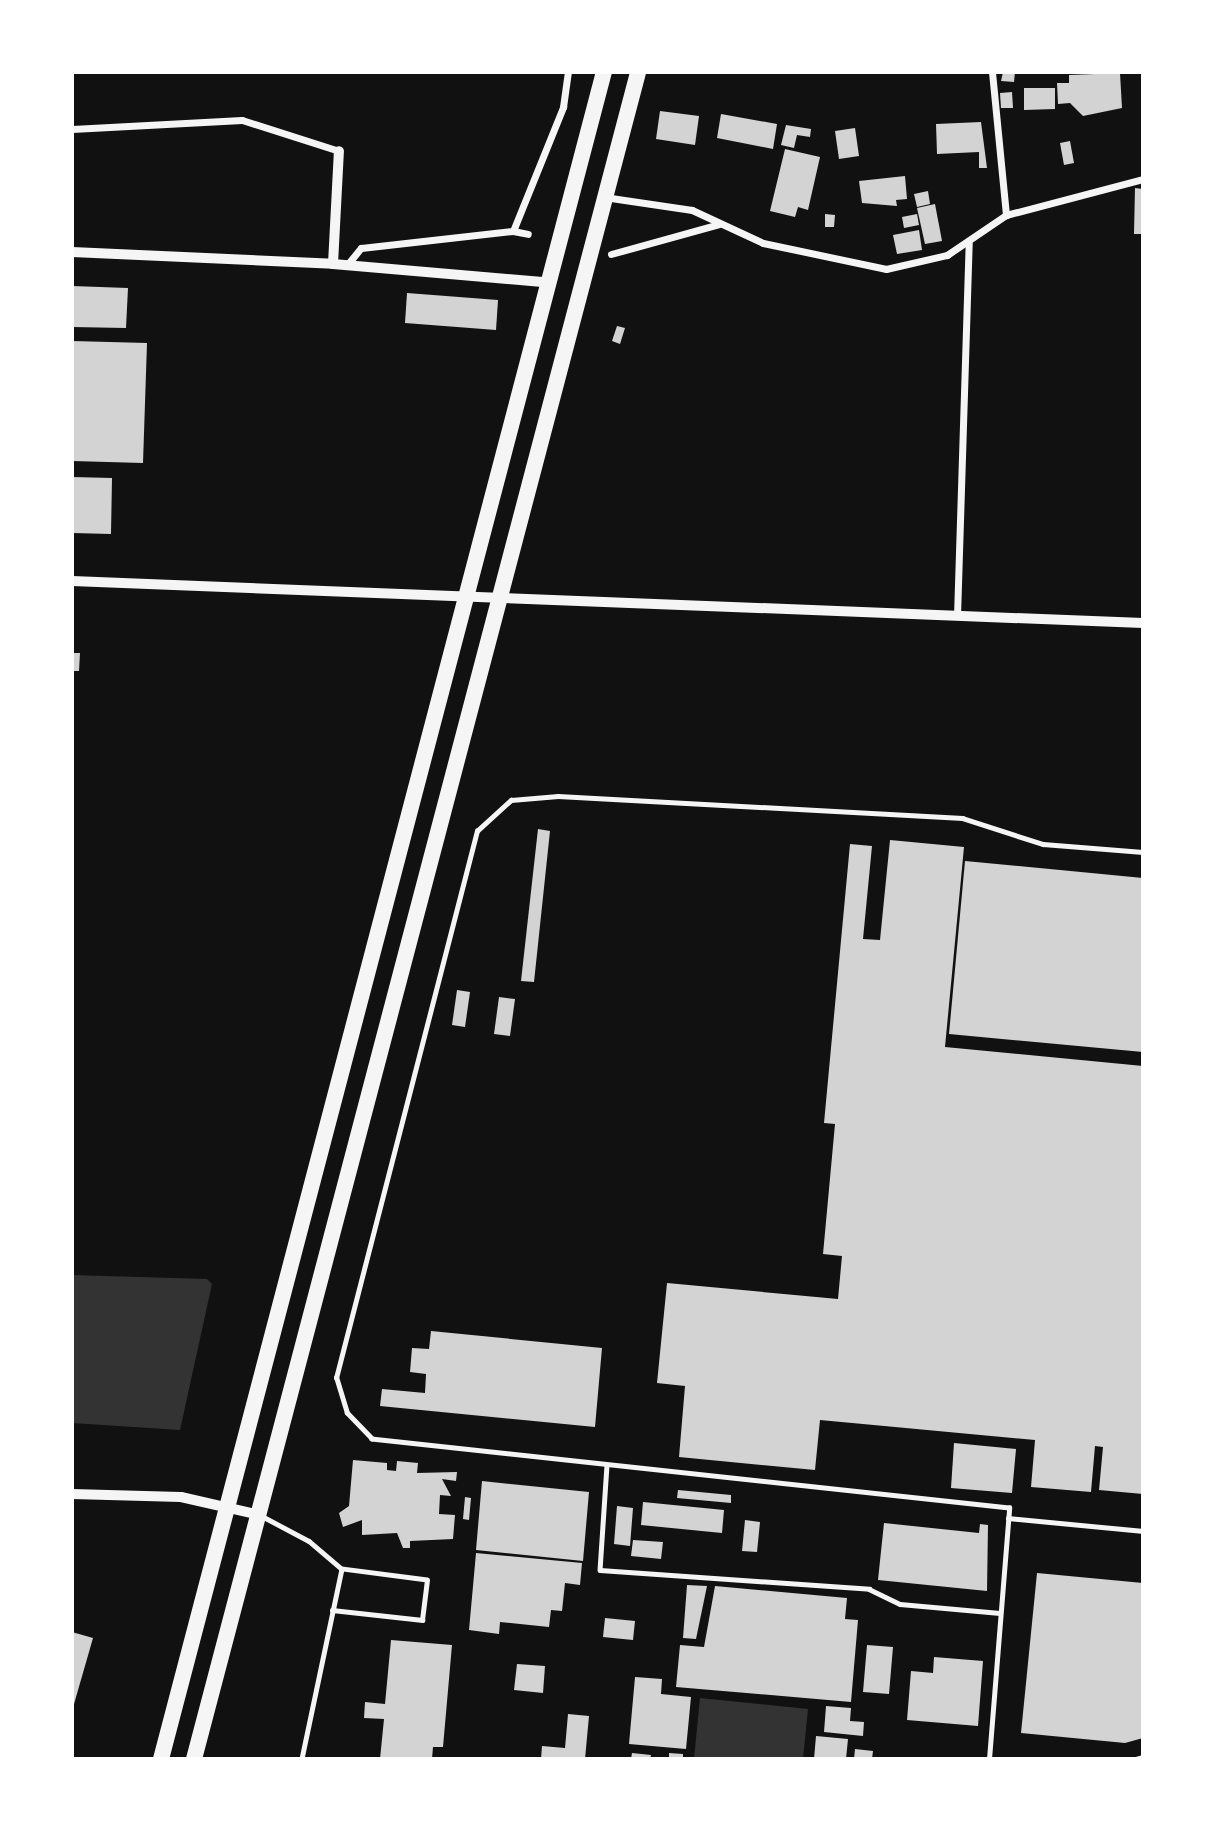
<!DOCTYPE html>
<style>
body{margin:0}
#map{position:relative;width:1215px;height:1831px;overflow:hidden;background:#111;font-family:"Zilla Slab",serif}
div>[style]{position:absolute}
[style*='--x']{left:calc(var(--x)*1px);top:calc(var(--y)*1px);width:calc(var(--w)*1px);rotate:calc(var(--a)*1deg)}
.water>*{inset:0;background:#333}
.building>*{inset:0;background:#d3d3d3}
.service>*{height:4.5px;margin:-2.25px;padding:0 2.25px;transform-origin:2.25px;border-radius:2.25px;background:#f5f5f5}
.minor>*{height:7px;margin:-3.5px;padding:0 3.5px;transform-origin:3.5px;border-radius:3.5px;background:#f5f5f5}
.tertiary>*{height:10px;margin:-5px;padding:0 5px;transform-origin:5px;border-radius:5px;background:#f5f5f5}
.trunk>*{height:16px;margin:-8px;padding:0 8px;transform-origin:8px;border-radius:8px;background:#f5f5f5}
span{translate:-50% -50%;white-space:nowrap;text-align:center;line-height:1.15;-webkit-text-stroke:7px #fff;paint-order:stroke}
.frame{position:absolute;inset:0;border:74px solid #fff;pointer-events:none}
</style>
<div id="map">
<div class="water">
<div style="clip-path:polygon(72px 1275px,207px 1279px,212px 1284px,180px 1430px,72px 1423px)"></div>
<div style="clip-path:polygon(700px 1698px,808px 1709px,803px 1759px,694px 1759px)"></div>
</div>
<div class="building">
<div style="clip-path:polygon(1003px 72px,1015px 72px,1014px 82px,1001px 81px)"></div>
<div style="clip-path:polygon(1120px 73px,1122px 108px,1083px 116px,1070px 103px,1058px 104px,1057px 83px,1069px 83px,1069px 75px)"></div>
<div style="clip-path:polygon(1024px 88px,1055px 88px,1055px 109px,1024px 110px)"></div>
<div style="clip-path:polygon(1012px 92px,1013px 108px,1001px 108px,1000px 93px)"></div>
<div style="clip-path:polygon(660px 111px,699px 116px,695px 145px,656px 139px)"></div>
<div style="clip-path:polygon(721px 114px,777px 124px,773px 149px,717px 138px)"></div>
<div style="clip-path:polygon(981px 122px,987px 168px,979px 168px,979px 152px,937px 154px,936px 124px)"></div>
<div style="clip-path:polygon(786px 125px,811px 129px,810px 137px,797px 135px,794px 148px,781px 145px)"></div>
<div style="clip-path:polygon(855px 128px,859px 156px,839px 159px,835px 131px)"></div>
<div style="clip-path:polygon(1070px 141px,1074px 163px,1064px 165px,1060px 143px)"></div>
<div style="clip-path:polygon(785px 149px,820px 157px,808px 210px,798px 207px,795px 217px,770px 211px)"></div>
<div style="clip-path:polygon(905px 176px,907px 199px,896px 200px,897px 206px,862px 203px,859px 181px)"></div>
<div style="clip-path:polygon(1135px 188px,1143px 189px,1143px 234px,1134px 234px)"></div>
<div style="clip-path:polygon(928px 191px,930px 204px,917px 207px,914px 194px)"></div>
<div style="clip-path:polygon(935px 204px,942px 241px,925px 244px,917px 208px)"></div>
<div style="clip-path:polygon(825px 214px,835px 215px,834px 227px,825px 227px)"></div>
<div style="clip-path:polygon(917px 214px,919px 225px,904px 228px,902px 217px)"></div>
<div style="clip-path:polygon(919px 230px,922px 250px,897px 254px,893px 235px)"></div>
<div style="clip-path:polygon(72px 286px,128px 288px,126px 328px,72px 327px)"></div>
<div style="clip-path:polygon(407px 293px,498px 300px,496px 330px,405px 323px)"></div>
<div style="clip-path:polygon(617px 326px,625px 328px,620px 344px,612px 341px)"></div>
<div style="clip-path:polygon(72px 341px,147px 343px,143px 463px,72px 461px)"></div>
<div style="clip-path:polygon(72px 477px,112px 478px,111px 534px,72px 533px)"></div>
<div style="clip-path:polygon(72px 653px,80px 653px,79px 671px,72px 671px)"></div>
<div style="clip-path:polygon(538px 829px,550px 831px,534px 982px,521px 981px)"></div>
<div style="clip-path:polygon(890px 840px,964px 847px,945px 1047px,1143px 1066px,1143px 1494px,1099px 1490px,1103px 1447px,1095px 1446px,1091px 1492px,1031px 1487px,1035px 1440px,820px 1420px,815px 1470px,679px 1457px,685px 1386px,657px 1383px,667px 1283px,838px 1299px,842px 1256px,823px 1254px,835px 1124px,824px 1123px,850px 844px,872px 846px,863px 939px,880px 940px)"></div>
<div style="clip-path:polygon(965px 861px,1143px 878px,1143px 1052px,949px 1034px)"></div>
<div style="clip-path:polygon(457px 990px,470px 992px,465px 1027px,452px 1025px)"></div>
<div style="clip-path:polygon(499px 997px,515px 999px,510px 1036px,494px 1034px)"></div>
<div style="clip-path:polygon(431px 1331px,602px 1348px,595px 1427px,380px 1406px,382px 1389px,425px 1393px,426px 1374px,410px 1372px,412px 1348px,429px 1349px)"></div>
<div style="clip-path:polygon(954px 1443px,1016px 1449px,1012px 1493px,951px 1488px)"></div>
<div style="clip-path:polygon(353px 1460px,387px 1463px,387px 1470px,396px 1471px,397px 1461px,418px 1463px,417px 1473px,457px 1472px,456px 1481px,442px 1479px,451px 1496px,440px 1495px,439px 1514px,455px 1515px,453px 1539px,410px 1541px,410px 1548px,403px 1548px,397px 1533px,362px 1535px,362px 1520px,343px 1527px,339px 1513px,349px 1506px)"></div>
<div style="clip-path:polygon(482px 1481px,589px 1492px,583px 1561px,476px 1550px)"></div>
<div style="clip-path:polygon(678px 1490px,731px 1495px,731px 1503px,677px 1498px)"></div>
<div style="clip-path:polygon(465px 1497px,471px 1498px,469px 1520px,463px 1519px)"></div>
<div style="clip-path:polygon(643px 1502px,724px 1510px,722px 1533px,641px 1525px)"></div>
<div style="clip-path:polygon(617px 1506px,633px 1508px,630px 1546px,614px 1544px)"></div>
<div style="clip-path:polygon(745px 1520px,760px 1522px,757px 1552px,742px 1551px)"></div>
<div style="clip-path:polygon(884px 1523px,979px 1533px,980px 1524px,988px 1525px,987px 1591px,878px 1580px)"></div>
<div style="clip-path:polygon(633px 1540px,663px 1542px,661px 1559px,631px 1556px)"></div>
<div style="clip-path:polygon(476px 1553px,582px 1563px,580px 1585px,565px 1583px,562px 1611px,551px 1610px,549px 1627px,500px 1622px,499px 1634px,469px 1630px)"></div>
<div style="clip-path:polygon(1037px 1573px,1143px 1583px,1143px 1738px,1125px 1743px,1021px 1733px)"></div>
<div style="clip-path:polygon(687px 1585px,707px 1586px,696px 1639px,683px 1638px)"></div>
<div style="clip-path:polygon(715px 1586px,847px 1598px,845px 1619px,858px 1620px,851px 1702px,676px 1687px,680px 1645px,704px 1647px)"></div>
<div style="clip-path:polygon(605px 1618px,635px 1621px,633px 1640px,603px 1637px)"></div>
<div style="clip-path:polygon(72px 1632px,93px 1638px,72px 1711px)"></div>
<div style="clip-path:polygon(391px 1640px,452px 1645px,443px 1747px,433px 1747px,432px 1759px,380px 1759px,384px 1719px,364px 1718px,365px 1702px,385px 1704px)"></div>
<div style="clip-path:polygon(867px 1645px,893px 1647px,889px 1694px,863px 1692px)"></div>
<div style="clip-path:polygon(934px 1657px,983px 1661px,978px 1726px,907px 1720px,911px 1671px,933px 1673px)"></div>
<div style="clip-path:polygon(517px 1664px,545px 1666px,543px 1693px,514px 1690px)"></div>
<div style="clip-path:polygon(635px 1677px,662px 1679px,661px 1694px,691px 1697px,686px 1749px,629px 1744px)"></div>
<div style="clip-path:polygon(826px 1706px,851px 1708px,850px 1721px,864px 1722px,863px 1736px,824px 1732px)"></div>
<div style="clip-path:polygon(568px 1714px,589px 1716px,585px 1759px,541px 1759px,542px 1746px,565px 1748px)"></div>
<div style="clip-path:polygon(816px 1736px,848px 1739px,846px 1759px,814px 1759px)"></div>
<div style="clip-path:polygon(855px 1749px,873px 1751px,872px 1759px,854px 1759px)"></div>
<div style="clip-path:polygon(632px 1753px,651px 1755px,650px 1759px,631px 1759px)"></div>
<div style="clip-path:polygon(669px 1753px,683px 1754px,683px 1759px,669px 1759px)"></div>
</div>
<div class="service">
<div style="--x:607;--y:1465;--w:105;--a:93.8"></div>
<div style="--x:600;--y:1570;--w:270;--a:4"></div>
<div style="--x:869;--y:1589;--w:34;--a:26"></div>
<div style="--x:900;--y:1604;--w:100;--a:5.1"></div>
<div style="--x:260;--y:1515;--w:55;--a:28"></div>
<div style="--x:309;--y:1541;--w:43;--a:40.3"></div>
<div style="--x:342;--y:1569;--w:194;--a:101.9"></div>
<div style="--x:1008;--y:1518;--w:136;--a:5.5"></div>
<div style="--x:332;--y:1610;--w:91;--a:6.3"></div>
<div style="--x:422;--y:1620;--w:40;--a:-82.9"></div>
<div style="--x:427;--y:1580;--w:86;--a:-172.6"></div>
<div style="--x:989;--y:1759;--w:252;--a:-85.4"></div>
<div style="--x:1009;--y:1508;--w:641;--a:-173.82"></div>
<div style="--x:372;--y:1439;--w:36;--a:-134"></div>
<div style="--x:347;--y:1413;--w:37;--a:-107"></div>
<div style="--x:336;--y:1378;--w:565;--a:-75.55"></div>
<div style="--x:477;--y:831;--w:46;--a:-42.4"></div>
<div style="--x:511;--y:800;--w:47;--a:-4.9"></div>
<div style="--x:558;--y:796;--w:405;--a:3.1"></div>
<div style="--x:962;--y:818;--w:85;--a:17.8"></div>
<div style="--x:1043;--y:844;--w:100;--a:4.6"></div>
<div style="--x:1136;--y:1759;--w:7;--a:-16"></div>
</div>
<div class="minor">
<div style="--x:992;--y:72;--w:144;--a:84.4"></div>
<div style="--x:72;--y:129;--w:170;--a:-3"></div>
<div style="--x:242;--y:120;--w:102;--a:17.7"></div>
<div style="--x:604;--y:197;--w:89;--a:8.4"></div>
<div style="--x:692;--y:210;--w:78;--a:24.9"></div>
<div style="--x:763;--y:243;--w:126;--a:11.9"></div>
<div style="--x:886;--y:269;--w:63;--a:-12.9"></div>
<div style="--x:947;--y:255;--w:71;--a:-34.1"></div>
<div style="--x:1006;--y:215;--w:142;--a:-14.7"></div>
<div style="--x:513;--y:231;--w:15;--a:11"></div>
<div style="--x:611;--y:254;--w:112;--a:-15.5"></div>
<div style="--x:347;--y:265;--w:22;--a:-51"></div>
<div style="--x:361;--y:248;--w:153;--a:-6.4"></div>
<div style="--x:513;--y:231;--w:134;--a:-68"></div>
<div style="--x:563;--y:107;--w:35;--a:-82"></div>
<div style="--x:957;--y:616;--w:373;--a:-88.2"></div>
</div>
<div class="tertiary">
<div style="--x:72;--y:252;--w:261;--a:2.6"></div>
<div style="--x:333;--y:264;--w:213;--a:4.9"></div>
<div style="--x:333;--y:264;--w:113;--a:-87"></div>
<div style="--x:72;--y:581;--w:1072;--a:2.25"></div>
<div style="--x:72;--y:1494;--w:109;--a:1.6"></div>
<div style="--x:181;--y:1497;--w:81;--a:12.8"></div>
</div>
<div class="trunk">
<div style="--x:161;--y:1759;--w:1744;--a:-75.29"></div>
<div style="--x:194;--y:1759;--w:1744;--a:-75.25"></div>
</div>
<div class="frame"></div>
</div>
